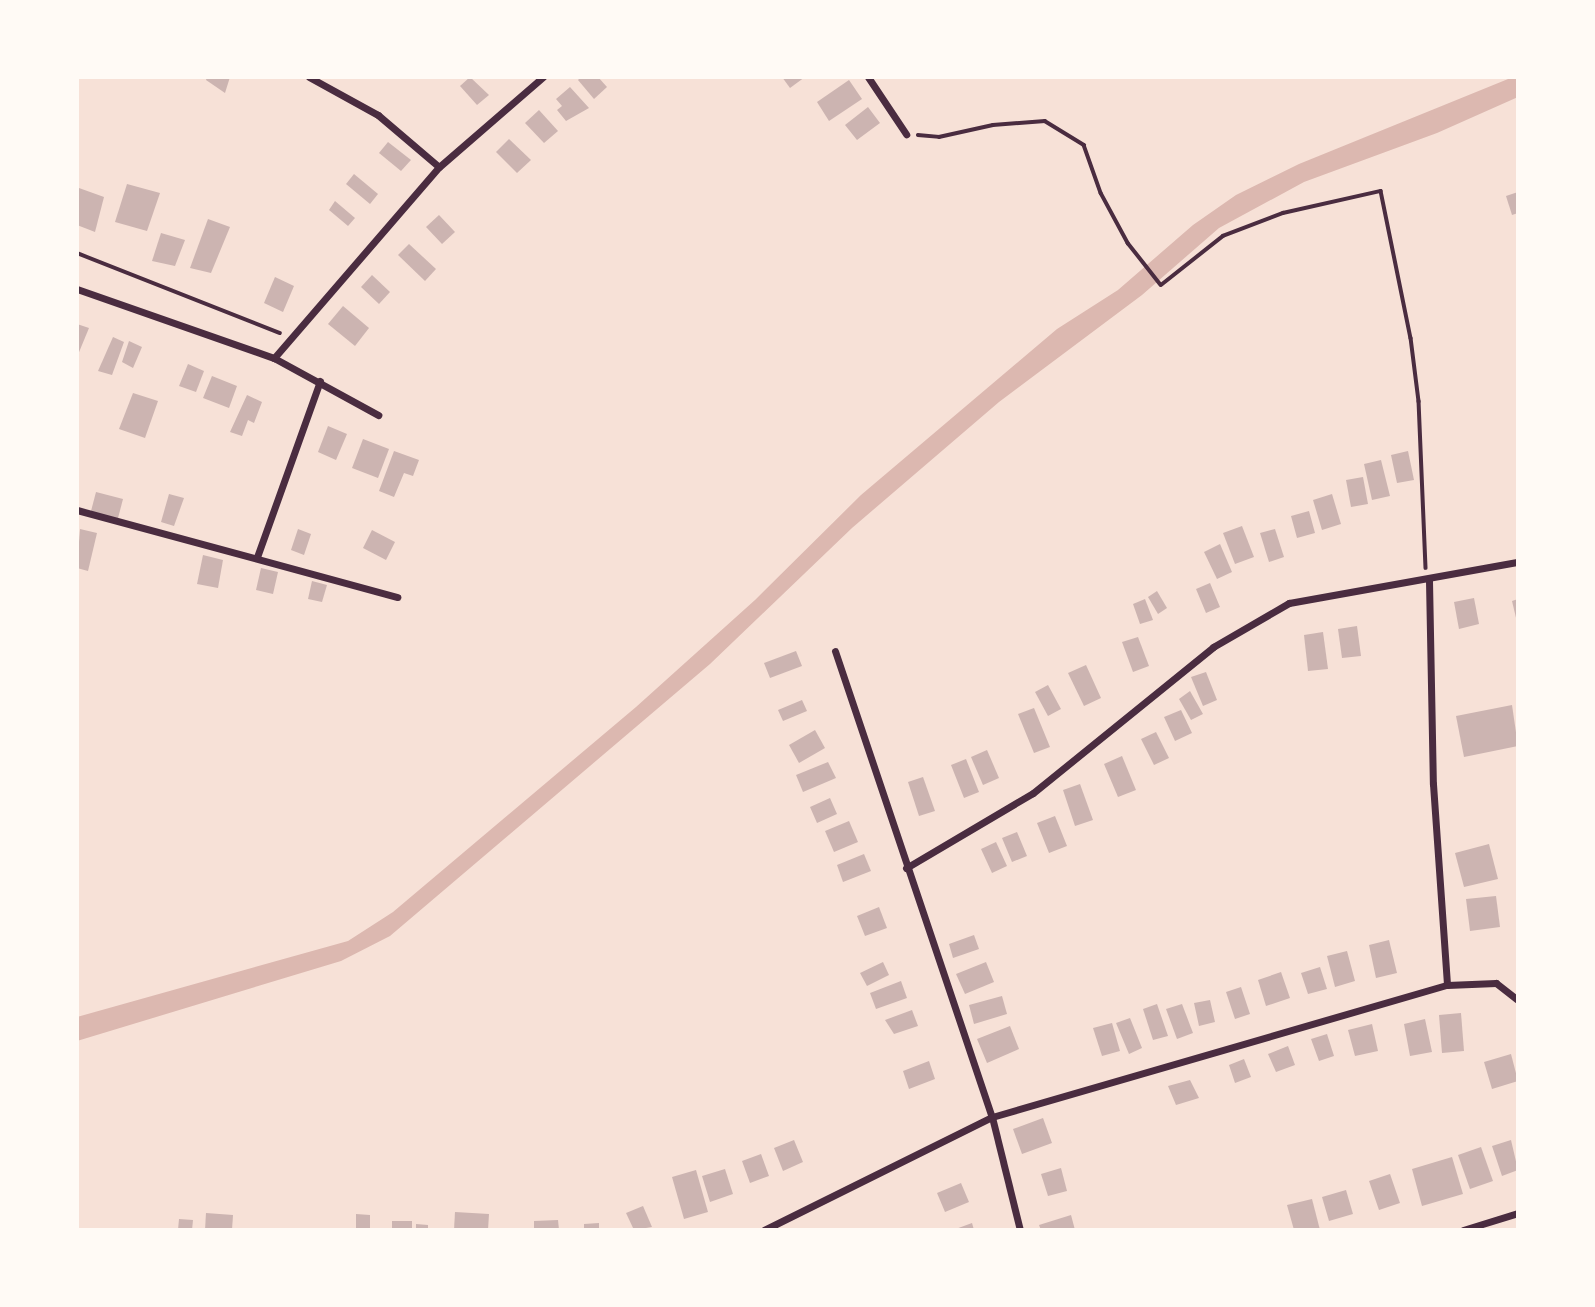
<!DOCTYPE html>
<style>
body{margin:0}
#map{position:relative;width:1595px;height:1307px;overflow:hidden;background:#f7e1d7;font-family:Arial,sans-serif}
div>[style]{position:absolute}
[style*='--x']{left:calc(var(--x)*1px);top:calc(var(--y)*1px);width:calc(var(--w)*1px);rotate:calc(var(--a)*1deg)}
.water>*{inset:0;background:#dcb8b0}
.building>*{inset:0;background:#ccb4b1}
.path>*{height:3.5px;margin:-1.75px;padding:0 1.75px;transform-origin:1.75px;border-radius:1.75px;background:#4a2c40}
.minor>*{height:7px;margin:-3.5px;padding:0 3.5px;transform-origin:3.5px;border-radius:3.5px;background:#4a2c40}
span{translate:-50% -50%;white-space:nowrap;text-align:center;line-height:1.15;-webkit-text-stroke:6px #fffaf5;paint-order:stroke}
.frame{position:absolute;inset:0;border:79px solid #fffaf5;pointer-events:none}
</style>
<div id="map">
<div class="water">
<div style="clip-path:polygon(1513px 77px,1518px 77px,1518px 97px,1437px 133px,1304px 182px,1219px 228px,1142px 295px,999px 402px,852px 528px,710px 664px,390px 936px,341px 961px,77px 1041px,77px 1017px,348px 941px,393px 912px,636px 707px,755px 600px,861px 495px,1057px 329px,1118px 290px,1193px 225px,1236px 195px,1299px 164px)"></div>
</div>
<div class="building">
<div style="clip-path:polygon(207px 77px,230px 77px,225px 93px,206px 80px)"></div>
<div style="clip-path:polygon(470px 77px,489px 95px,477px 105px,460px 86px)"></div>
<div style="clip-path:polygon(581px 77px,598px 77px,607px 87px,594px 99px,578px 80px)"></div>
<div style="clip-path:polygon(782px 77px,805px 77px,790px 88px)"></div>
<div style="clip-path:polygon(849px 80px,862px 99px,829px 121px,817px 102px)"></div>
<div style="clip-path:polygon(570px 87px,589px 108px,566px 121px,557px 110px,562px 106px,556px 99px)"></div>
<div style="clip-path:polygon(868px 107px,880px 123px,857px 140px,845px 125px)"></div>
<div style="clip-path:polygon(539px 110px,558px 131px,544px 143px,525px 123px)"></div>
<div style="clip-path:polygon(509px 139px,531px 160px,517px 173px,496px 152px)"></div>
<div style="clip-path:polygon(388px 142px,411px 160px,401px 171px,379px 153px)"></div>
<div style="clip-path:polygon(354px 174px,378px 194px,370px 204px,346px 184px)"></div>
<div style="clip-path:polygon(127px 184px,160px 193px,147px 231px,115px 222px)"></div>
<div style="clip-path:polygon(79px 188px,104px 197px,95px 232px,77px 225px)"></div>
<div style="clip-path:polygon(1518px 192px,1518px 213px,1512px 215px,1506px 196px)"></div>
<div style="clip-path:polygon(335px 201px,355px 218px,348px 226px,329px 210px)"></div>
<div style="clip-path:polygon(439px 215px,455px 232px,442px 244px,426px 227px)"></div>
<div style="clip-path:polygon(208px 219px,230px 227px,211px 273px,190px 268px)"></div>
<div style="clip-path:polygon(161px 233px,185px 240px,175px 266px,152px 261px)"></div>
<div style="clip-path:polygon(409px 244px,436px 269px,425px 281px,398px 255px)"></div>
<div style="clip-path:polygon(372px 275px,390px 292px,379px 304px,361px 287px)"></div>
<div style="clip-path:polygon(275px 277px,294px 286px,283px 312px,264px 303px)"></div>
<div style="clip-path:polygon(343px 306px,369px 328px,355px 346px,328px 324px)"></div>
<div style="clip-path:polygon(77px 324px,89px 328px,77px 357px)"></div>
<div style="clip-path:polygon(113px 337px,124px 342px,112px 375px,98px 371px)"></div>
<div style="clip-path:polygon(129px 341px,142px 347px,133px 368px,122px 362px)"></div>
<div style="clip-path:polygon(188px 364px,204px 371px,196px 392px,179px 386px)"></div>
<div style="clip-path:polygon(212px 376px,237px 386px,229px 408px,203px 398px)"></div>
<div style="clip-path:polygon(133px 393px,158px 401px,145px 438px,119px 429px)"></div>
<div style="clip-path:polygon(247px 395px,262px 402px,254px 423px,248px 420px,242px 436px,230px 432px)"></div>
<div style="clip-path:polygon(328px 426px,347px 434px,336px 460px,318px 452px)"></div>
<div style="clip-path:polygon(363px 439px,389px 449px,378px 478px,352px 468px)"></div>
<div style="clip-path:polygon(394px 451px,419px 460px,413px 476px,404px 473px,394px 497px,379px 491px)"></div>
<div style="clip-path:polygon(1408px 451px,1414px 480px,1397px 483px,1391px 455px)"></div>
<div style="clip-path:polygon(1381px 460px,1390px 496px,1372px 500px,1364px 464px)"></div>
<div style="clip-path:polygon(1363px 477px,1368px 504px,1351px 507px,1346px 480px)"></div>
<div style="clip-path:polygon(96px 492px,123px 499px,117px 522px,90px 515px)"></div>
<div style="clip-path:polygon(169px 494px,184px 498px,174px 526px,161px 522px)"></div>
<div style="clip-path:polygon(1332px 494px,1341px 524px,1322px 530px,1313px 500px)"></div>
<div style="clip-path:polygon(1309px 511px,1315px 533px,1297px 538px,1291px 516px)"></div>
<div style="clip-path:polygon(1242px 526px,1254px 557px,1235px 564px,1223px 533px)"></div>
<div style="clip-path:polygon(80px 529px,97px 533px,88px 571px,77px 568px)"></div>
<div style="clip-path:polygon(298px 529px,311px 534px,304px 555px,291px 550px)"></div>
<div style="clip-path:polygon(1275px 529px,1284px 557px,1269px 562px,1260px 533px)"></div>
<div style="clip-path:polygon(372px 530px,395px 542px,386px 560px,363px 548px)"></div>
<div style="clip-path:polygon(1220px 544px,1232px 572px,1217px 579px,1204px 552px)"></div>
<div style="clip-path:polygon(203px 555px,223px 560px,218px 588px,197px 584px)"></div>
<div style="clip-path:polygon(261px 568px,278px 572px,273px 594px,256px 590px)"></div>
<div style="clip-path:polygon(312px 581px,327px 585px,322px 602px,308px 599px)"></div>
<div style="clip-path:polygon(1210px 583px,1220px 607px,1206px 613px,1196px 589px)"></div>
<div style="clip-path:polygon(1157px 591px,1167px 608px,1158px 614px,1148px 597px)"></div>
<div style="clip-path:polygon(1474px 598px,1479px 624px,1459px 629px,1454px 602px)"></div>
<div style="clip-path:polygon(1145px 599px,1153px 620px,1140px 624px,1133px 604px)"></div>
<div style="clip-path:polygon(1518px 599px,1518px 621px,1517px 622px,1512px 601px)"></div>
<div style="clip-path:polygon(1357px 626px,1361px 656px,1342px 658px,1338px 629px)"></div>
<div style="clip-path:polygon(1323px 632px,1328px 669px,1308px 671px,1304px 635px)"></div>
<div style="clip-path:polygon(1138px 637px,1149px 666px,1133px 672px,1122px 642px)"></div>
<div style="clip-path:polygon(796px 651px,802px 666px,770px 678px,764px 663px)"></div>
<div style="clip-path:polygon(1086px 665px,1101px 698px,1084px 706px,1068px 673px)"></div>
<div style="clip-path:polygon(1206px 672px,1217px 700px,1203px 706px,1191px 677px)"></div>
<div style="clip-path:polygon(1048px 685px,1061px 709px,1048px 716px,1035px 692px)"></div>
<div style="clip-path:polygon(1190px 691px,1203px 714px,1191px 720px,1179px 699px)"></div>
<div style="clip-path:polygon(802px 700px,807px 711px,783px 721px,778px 710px)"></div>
<div style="clip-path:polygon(1512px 705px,1518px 746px,1464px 757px,1456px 716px)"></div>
<div style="clip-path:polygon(1034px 708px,1050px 747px,1034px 753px,1018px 714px)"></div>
<div style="clip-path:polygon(1181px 710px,1192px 733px,1175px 741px,1164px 717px)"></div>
<div style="clip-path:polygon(815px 730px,825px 748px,799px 763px,789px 745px)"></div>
<div style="clip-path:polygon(1156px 732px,1169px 758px,1154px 765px,1141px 739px)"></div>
<div style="clip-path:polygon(987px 750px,999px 778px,983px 785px,971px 757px)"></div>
<div style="clip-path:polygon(1122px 756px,1136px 790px,1118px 797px,1104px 764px)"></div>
<div style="clip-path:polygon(966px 759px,979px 792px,964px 798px,951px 765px)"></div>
<div style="clip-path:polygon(828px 762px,836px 778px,803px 792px,796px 775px)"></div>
<div style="clip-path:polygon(923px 777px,935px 811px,919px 816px,908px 782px)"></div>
<div style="clip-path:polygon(1080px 784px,1093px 820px,1075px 826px,1063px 790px)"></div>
<div style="clip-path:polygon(830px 798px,837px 814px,817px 823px,810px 807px)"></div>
<div style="clip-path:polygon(1055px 816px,1067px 846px,1049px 853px,1037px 823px)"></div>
<div style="clip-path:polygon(849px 821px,858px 842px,834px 852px,825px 831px)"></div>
<div style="clip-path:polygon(1017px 832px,1027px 856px,1012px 862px,1002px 838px)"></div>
<div style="clip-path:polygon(996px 842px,1007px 866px,992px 873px,981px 849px)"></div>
<div style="clip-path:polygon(1489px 844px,1498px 879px,1464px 887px,1455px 853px)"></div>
<div style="clip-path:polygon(864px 854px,871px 871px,843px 882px,837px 865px)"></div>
<div style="clip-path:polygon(1496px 896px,1500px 927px,1470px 931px,1466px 899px)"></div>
<div style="clip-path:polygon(879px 907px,887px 928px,865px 936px,857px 916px)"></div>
<div style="clip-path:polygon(974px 935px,979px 949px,953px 958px,949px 944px)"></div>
<div style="clip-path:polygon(1389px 940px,1397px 973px,1376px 978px,1369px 945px)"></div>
<div style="clip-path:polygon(1347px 951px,1355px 981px,1335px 987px,1327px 956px)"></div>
<div style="clip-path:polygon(883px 962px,889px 975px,867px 986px,860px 973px)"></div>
<div style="clip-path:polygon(986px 962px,994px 982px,965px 994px,956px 974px)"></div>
<div style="clip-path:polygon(1320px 967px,1327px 989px,1308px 994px,1301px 973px)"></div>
<div style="clip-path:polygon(1281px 972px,1290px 998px,1266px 1006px,1258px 980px)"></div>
<div style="clip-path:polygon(901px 981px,907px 998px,876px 1009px,870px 993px)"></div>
<div style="clip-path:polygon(1241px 987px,1250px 1014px,1235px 1019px,1226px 992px)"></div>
<div style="clip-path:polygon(1002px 996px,1007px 1014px,974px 1024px,969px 1005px)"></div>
<div style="clip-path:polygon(1210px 1000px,1215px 1022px,1199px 1026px,1194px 1003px)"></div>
<div style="clip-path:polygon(1157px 1004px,1168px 1036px,1153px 1040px,1143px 1009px)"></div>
<div style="clip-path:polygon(1182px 1004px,1193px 1033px,1177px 1039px,1166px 1009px)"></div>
<div style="clip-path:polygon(912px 1010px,918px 1026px,894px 1034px,885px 1020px)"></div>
<div style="clip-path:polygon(1461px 1013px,1464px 1051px,1442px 1053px,1439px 1015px)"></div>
<div style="clip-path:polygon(1130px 1018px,1142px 1048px,1129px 1054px,1116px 1023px)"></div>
<div style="clip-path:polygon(1425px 1019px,1432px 1052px,1410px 1056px,1404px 1024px)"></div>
<div style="clip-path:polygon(1112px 1023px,1120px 1051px,1102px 1056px,1093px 1028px)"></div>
<div style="clip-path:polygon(1372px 1024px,1378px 1051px,1355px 1056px,1348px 1030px)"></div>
<div style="clip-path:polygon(1010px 1026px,1019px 1049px,987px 1063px,977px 1039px)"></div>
<div style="clip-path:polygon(1327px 1034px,1334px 1056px,1319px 1061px,1311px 1039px)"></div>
<div style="clip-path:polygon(1288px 1046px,1295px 1065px,1276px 1072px,1268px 1054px)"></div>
<div style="clip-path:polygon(1511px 1054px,1518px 1081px,1492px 1089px,1484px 1062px)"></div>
<div style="clip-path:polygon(1244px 1059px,1251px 1077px,1235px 1083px,1229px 1065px)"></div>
<div style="clip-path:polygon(929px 1061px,935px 1079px,909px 1089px,903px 1071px)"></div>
<div style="clip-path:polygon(1190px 1080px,1199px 1098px,1176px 1105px,1168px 1086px)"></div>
<div style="clip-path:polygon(1043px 1118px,1052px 1143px,1022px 1154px,1013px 1129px)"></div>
<div style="clip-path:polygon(794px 1140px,803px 1162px,783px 1171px,774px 1148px)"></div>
<div style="clip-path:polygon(1511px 1140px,1518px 1170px,1502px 1176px,1492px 1146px)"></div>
<div style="clip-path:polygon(1481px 1147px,1493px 1181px,1470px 1189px,1458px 1155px)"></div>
<div style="clip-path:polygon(761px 1154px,769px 1176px,750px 1183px,742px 1161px)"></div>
<div style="clip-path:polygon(1452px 1157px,1463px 1194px,1422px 1206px,1412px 1169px)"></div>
<div style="clip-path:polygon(1061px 1168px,1067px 1191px,1048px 1196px,1041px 1174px)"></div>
<div style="clip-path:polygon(725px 1169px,733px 1194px,710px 1202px,702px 1176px)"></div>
<div style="clip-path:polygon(696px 1170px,708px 1212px,684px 1219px,672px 1177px)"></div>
<div style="clip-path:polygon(1390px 1174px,1400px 1203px,1379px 1210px,1369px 1181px)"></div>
<div style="clip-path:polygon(961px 1183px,969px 1202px,945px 1212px,937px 1193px)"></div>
<div style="clip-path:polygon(1346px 1190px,1353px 1214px,1329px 1221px,1322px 1197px)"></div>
<div style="clip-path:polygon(1312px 1199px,1320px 1230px,1294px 1230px,1287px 1205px)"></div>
<div style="clip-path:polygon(643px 1206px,652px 1227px,634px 1230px,626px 1213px)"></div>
<div style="clip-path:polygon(455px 1212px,489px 1214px,488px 1230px,454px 1230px)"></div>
<div style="clip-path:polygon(206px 1213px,233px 1215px,232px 1230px,205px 1230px)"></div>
<div style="clip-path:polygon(356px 1214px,370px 1215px,370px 1230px,356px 1230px)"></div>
<div style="clip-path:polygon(1071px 1215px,1075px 1230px,1041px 1230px,1039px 1225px)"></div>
<div style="clip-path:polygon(179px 1219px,193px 1220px,192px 1230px,178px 1230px)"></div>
<div style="clip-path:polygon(558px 1220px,559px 1230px,534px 1230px,534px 1221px)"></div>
<div style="clip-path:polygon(392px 1221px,412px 1221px,412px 1230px,392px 1230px)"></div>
<div style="clip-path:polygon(599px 1223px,599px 1230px,584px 1230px,584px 1224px)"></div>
<div style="clip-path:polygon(972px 1223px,974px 1230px,953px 1230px)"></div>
<div style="clip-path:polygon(416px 1224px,428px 1225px,428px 1230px,416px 1230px)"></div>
</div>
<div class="path">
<div style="--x:918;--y:135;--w:21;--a:5"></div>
<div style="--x:939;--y:137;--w:55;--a:-12.5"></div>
<div style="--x:993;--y:125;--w:52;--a:-4.4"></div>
<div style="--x:1045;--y:121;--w:46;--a:31.6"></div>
<div style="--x:1084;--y:145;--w:51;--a:70.5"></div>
<div style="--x:1101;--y:193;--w:57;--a:61.6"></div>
<div style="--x:1128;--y:243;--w:53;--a:51.8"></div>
<div style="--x:1161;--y:285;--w:79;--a:-38.3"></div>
<div style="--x:1223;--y:236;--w:64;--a:-21"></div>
<div style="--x:1283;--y:213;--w:100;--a:-12.7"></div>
<div style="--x:1381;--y:191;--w:150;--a:78.5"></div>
<div style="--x:1411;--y:338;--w:64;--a:82.8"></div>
<div style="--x:1419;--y:401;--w:167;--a:87.6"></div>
<div style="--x:77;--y:253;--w:218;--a:21.5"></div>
</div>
<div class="minor">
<div style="--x:309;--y:77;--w:79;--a:28.8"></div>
<div style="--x:378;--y:115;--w:80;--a:40.4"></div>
<div style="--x:868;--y:77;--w:69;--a:56.3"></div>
<div style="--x:77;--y:289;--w:209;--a:19.3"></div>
<div style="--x:274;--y:358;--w:119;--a:28.7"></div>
<div style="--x:274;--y:358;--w:252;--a:-49.2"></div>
<div style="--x:439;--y:167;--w:138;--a:-40.9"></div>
<div style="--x:77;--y:510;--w:332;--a:15.2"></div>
<div style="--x:257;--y:557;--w:187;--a:-70.3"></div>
<div style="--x:1429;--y:581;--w:203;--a:88.9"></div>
<div style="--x:1433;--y:784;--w:201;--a:86"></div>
<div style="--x:835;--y:651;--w:492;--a:71.4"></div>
<div style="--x:992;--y:1117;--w:116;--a:76.1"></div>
<div style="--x:906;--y:868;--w:147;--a:-30.6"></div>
<div style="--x:1033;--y:793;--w:232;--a:-39"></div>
<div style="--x:1213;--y:647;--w:88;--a:-30.1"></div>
<div style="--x:1289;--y:603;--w:233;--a:-10.2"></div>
<div style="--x:764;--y:1230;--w:254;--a:-26.4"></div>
<div style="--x:992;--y:1117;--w:474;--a:-16.2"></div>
<div style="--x:1447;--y:985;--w:49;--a:-2.3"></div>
<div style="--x:1496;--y:983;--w:28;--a:38"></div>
<div style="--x:1463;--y:1230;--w:58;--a:-17.2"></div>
</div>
<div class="frame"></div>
</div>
